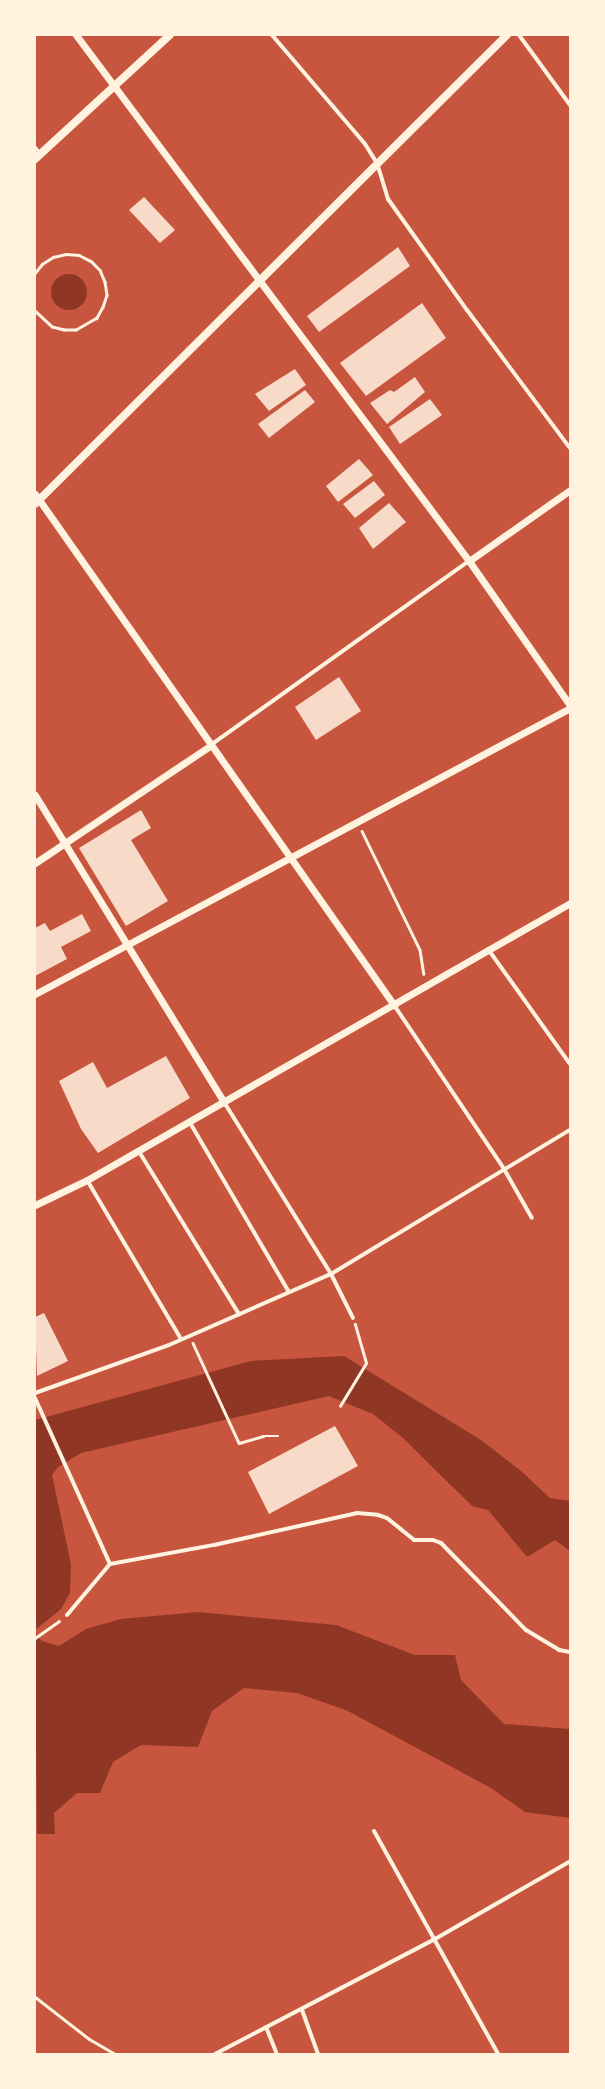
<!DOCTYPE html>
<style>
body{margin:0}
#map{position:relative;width:605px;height:2089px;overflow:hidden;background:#c8553d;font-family:Helvetica,sans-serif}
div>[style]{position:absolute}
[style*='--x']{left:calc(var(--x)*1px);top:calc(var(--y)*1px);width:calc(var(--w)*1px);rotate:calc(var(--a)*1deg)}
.water>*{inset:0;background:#8f3625}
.round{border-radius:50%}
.building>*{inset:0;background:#f7dbc8}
.path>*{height:2.5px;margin:-1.25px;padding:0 1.25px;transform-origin:1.25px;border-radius:1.25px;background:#fff3e0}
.service>*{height:3px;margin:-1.5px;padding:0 1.5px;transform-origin:1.5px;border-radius:1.5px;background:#fff3e0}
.pedestrian>*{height:3.5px;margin:-1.75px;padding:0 1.75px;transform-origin:1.75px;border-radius:1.75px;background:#fff3e0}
.minor>*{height:4px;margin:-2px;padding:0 2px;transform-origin:2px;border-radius:2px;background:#fff3e0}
.tertiary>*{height:7px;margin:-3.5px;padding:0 3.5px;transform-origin:3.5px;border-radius:3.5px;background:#fff3e0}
.secondary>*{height:8px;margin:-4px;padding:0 4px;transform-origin:4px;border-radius:4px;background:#fff3e0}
span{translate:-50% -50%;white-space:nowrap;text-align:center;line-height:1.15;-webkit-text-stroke:3px #fff3e0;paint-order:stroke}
.frame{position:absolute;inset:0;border:36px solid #fff3e0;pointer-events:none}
</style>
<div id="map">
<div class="water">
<div class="round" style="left:51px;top:274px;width:36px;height:36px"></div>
<div style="clip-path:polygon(344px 1356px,481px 1440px,521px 1471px,550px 1498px,570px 1501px,570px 1551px,555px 1540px,527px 1557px,488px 1510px,472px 1506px,403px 1438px,373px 1414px,329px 1396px,81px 1453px,58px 1467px,52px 1475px,71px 1564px,70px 1593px,61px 1609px,35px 1630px,35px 1420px,251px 1361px)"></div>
<div style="clip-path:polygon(198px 1612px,336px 1625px,415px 1655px,455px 1655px,461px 1680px,504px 1724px,570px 1729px,570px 1818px,525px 1812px,491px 1788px,348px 1711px,297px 1693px,244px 1688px,212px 1711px,198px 1747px,141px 1745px,113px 1762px,100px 1793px,77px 1793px,54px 1813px,55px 1834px,37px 1834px,35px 1634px,42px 1641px,59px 1646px,86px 1629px,121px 1619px)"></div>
</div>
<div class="building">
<div style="clip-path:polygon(144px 197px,175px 230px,160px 243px,129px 210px)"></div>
<div style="clip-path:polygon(398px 247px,410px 266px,319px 332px,307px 316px)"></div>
<div style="clip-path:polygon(422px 303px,446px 338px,366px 396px,340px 363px)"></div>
<div style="clip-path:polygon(295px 369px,306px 385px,269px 411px,255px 394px)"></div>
<div style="clip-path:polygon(415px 377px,425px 392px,387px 424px,370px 403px,390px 390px,394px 392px)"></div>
<div style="clip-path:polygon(305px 390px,315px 402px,269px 438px,258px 424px)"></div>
<div style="clip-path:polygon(430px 399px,442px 415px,400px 444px,389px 427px)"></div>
<div style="clip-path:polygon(359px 459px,373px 475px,338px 502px,326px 486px)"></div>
<div style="clip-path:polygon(374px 481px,385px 495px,355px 518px,343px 504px)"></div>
<div style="clip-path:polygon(389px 503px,406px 522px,373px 549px,359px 528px)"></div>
<div style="clip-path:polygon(339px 677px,361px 711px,316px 740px,295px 707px)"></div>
<div style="clip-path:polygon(141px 810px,151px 828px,131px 840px,168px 901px,126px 926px,79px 848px)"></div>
<div style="clip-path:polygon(82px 914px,91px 931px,61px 947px,67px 959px,35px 976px,35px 928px,45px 923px,50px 931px)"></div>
<div style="clip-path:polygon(166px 1056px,190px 1098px,98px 1153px,81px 1129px,59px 1081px,93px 1062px,107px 1088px)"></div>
<div style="clip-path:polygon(44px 1313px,68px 1361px,37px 1376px,35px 1317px)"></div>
<div style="clip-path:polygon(335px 1426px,358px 1466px,269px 1514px,248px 1472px)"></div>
</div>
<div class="path">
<div style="--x:35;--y:273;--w:11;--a:-52"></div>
<div style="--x:42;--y:264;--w:13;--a:-32"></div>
<div style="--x:53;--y:257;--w:13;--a:-13"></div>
<div style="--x:66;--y:254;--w:13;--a:4"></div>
<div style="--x:79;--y:255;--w:13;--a:27"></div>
<div style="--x:91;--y:261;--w:13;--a:45"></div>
<div style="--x:100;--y:270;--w:13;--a:67"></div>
<div style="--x:105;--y:282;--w:13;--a:81"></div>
<div style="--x:107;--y:295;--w:13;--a:108"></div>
<div style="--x:103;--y:307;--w:13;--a:119"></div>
<div style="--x:97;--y:318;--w:24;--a:150"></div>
<div style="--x:76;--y:330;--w:12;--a:180"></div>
<div style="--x:64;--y:330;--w:12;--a:-166"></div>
<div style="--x:52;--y:327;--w:23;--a:-137"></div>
<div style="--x:362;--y:831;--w:132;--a:64"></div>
<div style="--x:420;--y:950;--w:24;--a:81"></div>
<div style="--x:193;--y:1343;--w:110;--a:65.3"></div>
<div style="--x:239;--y:1443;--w:25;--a:-16"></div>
<div style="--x:263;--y:1436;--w:15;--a:0"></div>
<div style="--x:340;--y:1406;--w:50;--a:-58.8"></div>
<div style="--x:366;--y:1363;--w:40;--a:-106"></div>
<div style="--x:35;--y:1638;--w:29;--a:-35"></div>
</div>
<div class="service">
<div style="--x:35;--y:147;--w:9;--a:54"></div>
<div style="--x:35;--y:1997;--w:68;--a:37.9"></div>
<div style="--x:89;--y:2039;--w:30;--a:30"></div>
</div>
<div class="pedestrian">
<div style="--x:211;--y:745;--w:317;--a:-35.5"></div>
</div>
<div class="minor">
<div style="--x:272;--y:35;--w:143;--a:49.5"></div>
<div style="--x:365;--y:144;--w:22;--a:58"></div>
<div style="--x:377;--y:163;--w:38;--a:73"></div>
<div style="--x:388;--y:199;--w:136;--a:54.6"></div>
<div style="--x:467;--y:310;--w:172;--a:53.3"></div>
<div style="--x:519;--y:35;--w:87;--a:53.9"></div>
<div style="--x:488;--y:949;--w:141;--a:54.5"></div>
<div style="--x:394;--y:1005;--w:197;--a:56.1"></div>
<div style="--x:504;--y:1169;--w:56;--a:60.3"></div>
<div style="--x:224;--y:1102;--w:203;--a:58.1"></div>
<div style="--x:331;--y:1274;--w:49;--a:63.4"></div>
<div style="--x:189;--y:1121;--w:198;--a:59.7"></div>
<div style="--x:138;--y:1150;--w:193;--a:58.4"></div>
<div style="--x:87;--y:1180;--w:185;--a:59.4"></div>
<div style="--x:35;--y:1393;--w:142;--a:-19.7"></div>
<div style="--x:169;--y:1345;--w:177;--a:-23.7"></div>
<div style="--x:331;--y:1274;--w:279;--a:-31.1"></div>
<div style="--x:35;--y:1398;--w:182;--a:65.7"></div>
<div style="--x:110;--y:1564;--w:106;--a:-10.4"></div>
<div style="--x:214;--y:1545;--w:147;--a:-12.6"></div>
<div style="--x:357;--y:1513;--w:21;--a:5"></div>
<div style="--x:378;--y:1515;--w:9;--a:18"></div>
<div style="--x:387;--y:1518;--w:35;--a:39"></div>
<div style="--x:414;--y:1540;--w:19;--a:0"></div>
<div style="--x:433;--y:1540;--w:9;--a:21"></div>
<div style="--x:441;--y:1543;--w:122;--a:45.7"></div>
<div style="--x:526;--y:1630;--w:39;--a:31"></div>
<div style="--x:559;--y:1650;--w:11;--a:10"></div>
<div style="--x:67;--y:1615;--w:67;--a:-49.9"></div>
<div style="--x:374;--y:1831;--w:255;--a:60.9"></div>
<div style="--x:302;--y:2010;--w:47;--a:70"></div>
<div style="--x:266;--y:2027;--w:29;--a:68"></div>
<div style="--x:215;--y:2054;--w:248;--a:-27.6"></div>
<div style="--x:435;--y:1939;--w:155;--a:-29.9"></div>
</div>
<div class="tertiary">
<div style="--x:76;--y:35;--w:657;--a:53.23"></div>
<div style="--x:469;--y:561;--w:176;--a:55"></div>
<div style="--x:35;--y:494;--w:625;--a:54.91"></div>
<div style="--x:469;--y:561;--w:123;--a:-35.1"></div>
<div style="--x:35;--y:795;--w:361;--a:58.4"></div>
<div style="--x:35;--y:863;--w:212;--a:-33.8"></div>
<div style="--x:35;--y:994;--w:607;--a:-28.13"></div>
<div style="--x:35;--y:1205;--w:58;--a:-25.7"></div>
<div style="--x:87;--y:1180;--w:557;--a:-29.83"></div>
</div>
<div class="secondary">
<div style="--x:35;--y:159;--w:183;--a:-42.6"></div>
<div style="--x:35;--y:504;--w:665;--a:-44.82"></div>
</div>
<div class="frame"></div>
</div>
